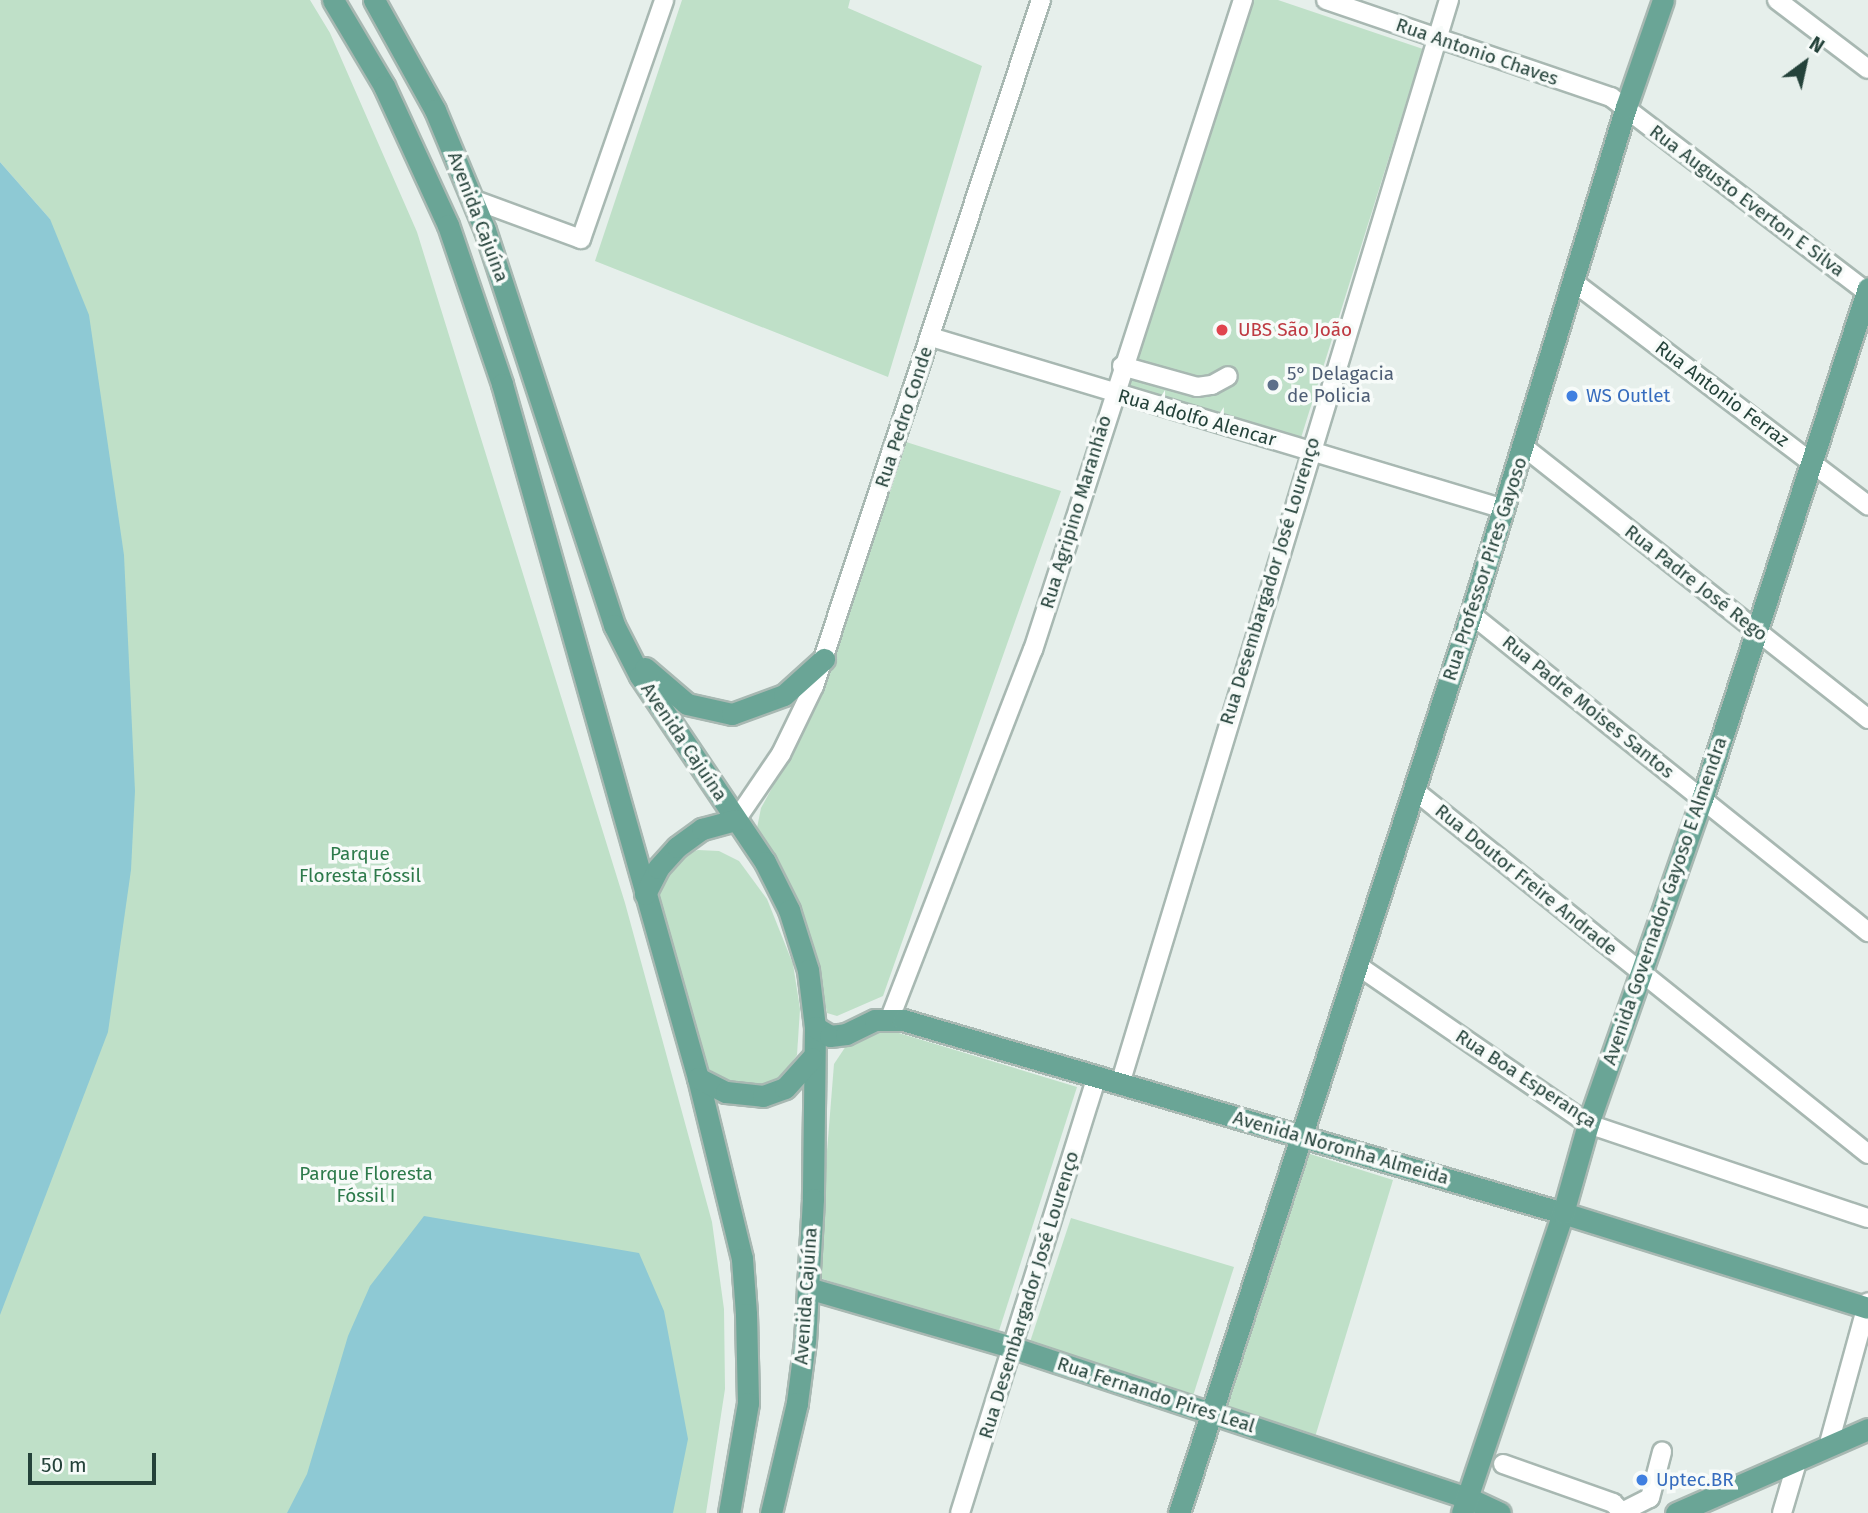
<!DOCTYPE html>
<meta charset="utf-8">
<style>
body{margin:0}
#map{position:relative;width:1868px;height:1513px;overflow:hidden;background:#e6efeb;font-family:"Fira Sans",sans-serif}
div>[style]{position:absolute}
[style*='--x']{left:calc(var(--x)*1px);top:calc(var(--y)*1px);width:calc(var(--w)*1px);rotate:calc(var(--a)*1deg)}
.green>*{inset:0;background:#bfe0c8}
.water>*{inset:0;background:#8ec9d4}
.roads{filter:drop-shadow(2px 0 #a8b8b2) drop-shadow(-2px 0 #a8b8b2) drop-shadow(0 2px #a8b8b2) drop-shadow(0 -2px #a8b8b2)}
.minor>*{height:18px;margin:-9px;padding:0 9px;transform-origin:9px;border-radius:9px;background:#fff}
.major>*{height:21px;margin:-10.5px;padding:0 10.5px;transform-origin:10.5px;border-radius:10.5px;background:#6aa596}
.dots>*{width:19px;height:19px;translate:-50% -50%;box-sizing:border-box;border:4px solid #f7fbf9;border-radius:50%}
span{translate:-50% -50%;white-space:nowrap;text-align:center;line-height:1.15;-webkit-text-stroke:7px #f7fbf9;paint-order:stroke}
.street-label{font-size:19px;color:#24423a}
.health-label{font-size:19px;color:#be3a42}
.left{translate:0 -50%;text-align:left}
.service-label{font-size:19px;color:#4e5e75}
.shop-label{font-size:19px;color:#366cbe}
.park-label{font-size:19px;color:#2d7a4b}
.north{position:absolute;left:1770px;top:28px;width:70px;height:70px;-webkit-text-stroke:5px #f7fbf9;paint-order:stroke;rotate:33deg;font-size:19px;font-weight:700;line-height:28px;text-align:center;color:#24423a}
.north::after{content:'';display:block;margin:auto;width:24px;height:32px;background:#24423a;clip-path:polygon(50% 0,100% 100%,50% 72%,0 100%)}
.scale{position:absolute;left:28px;top:1453px;width:128px;height:32px;box-sizing:border-box;border:4px solid #24423a;border-top:0;padding-left:9px;font-size:21px;line-height:24px;white-space:nowrap;color:#24423a;-webkit-text-stroke:5px #f7fbf9;paint-order:stroke}
</style>
<div id="map">
<div class="green">
<div style="clip-path:polygon(0 0,310px 0,330px 33px,417px 232px,625px 903px,712px 1222px,724px 1309px,725px 1389px,706px 1513px,0 1513px,0 1292px,50px 219px,0 162px)"></div>
<div style="clip-path:polygon(682px 0,850px 0,848px 8px,982px 66px,888px 377px,595px 261px)"></div>
<div style="clip-path:polygon(1248px 0,1278px 0,1423px 49px,1300px 441px,1122px 385px)"></div>
<div style="clip-path:polygon(903px 441px,1061px 491px,883px 996px,837px 1016px,827px 1013px,816px 956px,801px 918px,755px 838px,761px 808px,808px 722px)"></div>
<div style="clip-path:polygon(698px 850px,719px 851px,739px 861px,767px 899px,793px 964px,800px 1009px,797px 1055px,784px 1074px,765px 1086px,733px 1087px,701px 1063px,655px 891px,678px 857px)"></div>
<div style="clip-path:polygon(879px 1027px,1077px 1087px,997px 1337px,817px 1277px,834px 1064px,848px 1043px)"></div>
<div style="clip-path:polygon(1307px 1153px,1393px 1180px,1315px 1437px,1226px 1409px)"></div>
<div style="clip-path:polygon(1071px 1218px,1234px 1267px,1192px 1399px,1029px 1345px)"></div>
</div>
<div class="water">
<div style="clip-path:polygon(0 162px,50px 219px,89px 315px,124px 555px,135px 791px,131px 870px,108px 1032px,0 1315px)"></div>
<div style="clip-path:polygon(424px 1216px,639px 1253px,664px 1311px,688px 1439px,673px 1513px,287px 1513px,307px 1474px,348px 1336px,370px 1286px)"></div>
</div>
<div class="roads">
<div class="minor">
<div style="--x:1326;--y:0;--w:301;--a:18.8"></div>
<div style="--x:1611;--y:97;--w:323;--a:37.3"></div>
<div style="--x:1777;--y:0;--w:114;--a:37.2"></div>
<div style="--x:472;--y:199;--w:116;--a:20.2"></div>
<div style="--x:581;--y:239;--w:253;--a:-70.8"></div>
<div style="--x:1575;--y:283;--w:368;--a:37.2"></div>
<div style="--x:931;--y:337;--w:598;--a:16.71"></div>
<div style="--x:1122;--y:366;--w:78;--a:15.6"></div>
<div style="--x:1197;--y:387;--w:15;--a:-8"></div>
<div style="--x:1212;--y:385;--w:18;--a:-29"></div>
<div style="--x:1524;--y:447;--w:439;--a:38.3"></div>
<div style="--x:1471;--y:614;--w:509;--a:38.69"></div>
<div style="--x:1414;--y:790;--w:582;--a:38.72"></div>
<div style="--x:736;--y:820;--w:80;--a:-55.7"></div>
<div style="--x:781;--y:754;--w:76;--a:-64.1"></div>
<div style="--x:814;--y:686;--w:723;--a:-71.69"></div>
<div style="--x:1357;--y:965;--w:280;--a:34.5"></div>
<div style="--x:1588;--y:1124;--w:295;--a:18.6"></div>
<div style="--x:890;--y:1018;--w:395;--a:-68.8"></div>
<div style="--x:1033;--y:650;--w:683;--a:-72.1"></div>
<div style="--x:1120;--y:1084;--w:1133;--a:-73.12"></div>
<div style="--x:1828;--y:1447;--w:150;--a:-74.6"></div>
<div style="--x:1503;--y:1464;--w:117;--a:19.5"></div>
<div style="--x:1613;--y:1503;--w:14;--a:45"></div>
<div style="--x:1622;--y:1512;--w:31;--a:-27"></div>
<div style="--x:1650;--y:1498;--w:48;--a:-75.4"></div>
<div style="--x:960;--y:1513;--w:457;--a:-72.6"></div>
<div style="--x:1782;--y:1513;--w:53;--a:-73.6"></div>
</div>
<div class="major">
<div style="--x:333;--y:0;--w:100;--a:59.3"></div>
<div style="--x:384;--y:86;--w:153;--a:65.3"></div>
<div style="--x:448;--y:225;--w:168;--a:71.2"></div>
<div style="--x:502;--y:384;--w:721;--a:74.23"></div>
<div style="--x:698;--y:1078;--w:186;--a:76.3"></div>
<div style="--x:742;--y:1259;--w:55;--a:85.8"></div>
<div style="--x:746;--y:1314;--w:89;--a:88.7"></div>
<div style="--x:748;--y:1403;--w:112;--a:99.8"></div>
<div style="--x:374;--y:0;--w:126;--a:61"></div>
<div style="--x:435;--y:110;--w:130;--a:67.4"></div>
<div style="--x:485;--y:230;--w:416;--a:71.9"></div>
<div style="--x:614;--y:625;--w:57;--a:63"></div>
<div style="--x:640;--y:676;--w:224;--a:56.1"></div>
<div style="--x:765;--y:862;--w:54;--a:63.4"></div>
<div style="--x:789;--y:910;--w:63;--a:72.4"></div>
<div style="--x:808;--y:970;--w:57;--a:83"></div>
<div style="--x:815;--y:1027;--w:172;--a:90.7"></div>
<div style="--x:813;--y:1199;--w:142;--a:93.2"></div>
<div style="--x:805;--y:1341;--w:63;--a:97.4"></div>
<div style="--x:797;--y:1403;--w:113;--a:103.3"></div>
<div style="--x:645;--y:668;--w:55;--a:40.6"></div>
<div style="--x:687;--y:704;--w:46;--a:12.5"></div>
<div style="--x:732;--y:714;--w:55;--a:-20.1"></div>
<div style="--x:784;--y:695;--w:54;--a:-42"></div>
<div style="--x:645;--y:894;--w:29;--a:-63"></div>
<div style="--x:658;--y:868;--w:28;--a:-48"></div>
<div style="--x:677;--y:847;--w:31;--a:-36"></div>
<div style="--x:702;--y:829;--w:35;--a:-15"></div>
<div style="--x:815;--y:1027;--w:17;--a:31"></div>
<div style="--x:830;--y:1036;--w:16;--a:-7"></div>
<div style="--x:846;--y:1034;--w:32;--a:-26"></div>
<div style="--x:875;--y:1020;--w:28;--a:0"></div>
<div style="--x:903;--y:1020;--w:688;--a:16.3"></div>
<div style="--x:1563;--y:1213;--w:319;--a:17.3"></div>
<div style="--x:698;--y:1078;--w:31;--a:27"></div>
<div style="--x:726;--y:1092;--w:37;--a:6"></div>
<div style="--x:763;--y:1096;--w:23;--a:-20"></div>
<div style="--x:785;--y:1088;--w:40;--a:-48"></div>
<div style="--x:808;--y:1288;--w:215;--a:16.2"></div>
<div style="--x:1014;--y:1348;--w:478;--a:18.3"></div>
<div style="--x:1468;--y:1498;--w:35;--a:25"></div>
<div style="--x:1179;--y:1513;--w:945;--a:-72.01"></div>
<div style="--x:1471;--y:614;--w:530;--a:-73"></div>
<div style="--x:1626;--y:107;--w:113;--a:-70.9"></div>
<div style="--x:1462;--y:1513;--w:317;--a:-71.4"></div>
<div style="--x:1563;--y:1213;--w:92;--a:-74.3"></div>
<div style="--x:1588;--y:1124;--w:344;--a:-70.7"></div>
<div style="--x:1702;--y:799;--w:537;--a:-72"></div>
<div style="--x:1676;--y:1513;--w:210;--a:-23.6"></div>
</div>
</div>
<div class="dots">
<div style="left:1222px;top:330px;background:#e0444e"></div>
<div style="left:1273px;top:385px;background:#5c6f8a"></div>
<div style="left:1572px;top:396px;background:#3f7fe0"></div>
<div style="left:1642px;top:1480px;background:#3f7fe0"></div>
</div>
<div class="street-label">
<span style="left:1477px;top:52px;rotate:19deg">Rua Antonio Chaves</span>
<span style="left:1747px;top:201px;rotate:37deg">Rua Augusto Everton E Silva</span>
<span style="left:478px;top:217px;rotate:69deg">Avenida Cajuína</span>
<span style="left:1722px;top:394px;rotate:37deg">Rua Antonio Ferraz</span>
<span style="left:904px;top:417px;rotate:-72deg">Rua Pedro Conde</span>
<span style="left:1197px;top:418px;rotate:16deg">Rua Adolfo Alencar</span>
<span style="left:1076px;top:512px;rotate:-73deg">Rua Agripino Maranhão</span>
<span style="left:1485px;top:569px;rotate:-72deg">Rua Professor Pires Gayoso</span>
<span style="left:1270px;top:581px;rotate:-73deg">Rua Desembargador José Lourenço</span>
<span style="left:1696px;top:583px;rotate:38deg">Rua Padre José Rego</span>
<span style="left:1588px;top:707px;rotate:39deg">Rua Padre Moises Santos</span>
<span style="left:684px;top:742px;rotate:56deg">Avenida Cajuína</span>
<span style="left:1526px;top:880px;rotate:39deg">Rua Doutor Freire Andrade</span>
<span style="left:1665px;top:901px;rotate:-71deg">Avenida Governador Gayoso E Almendra</span>
<span style="left:1526px;top:1079px;rotate:33deg">Rua Boa Esperança</span>
<span style="left:1341px;top:1148px;rotate:16deg">Avenida Noronha Almeida</span>
<span style="left:1029px;top:1295px;rotate:-73deg">Rua Desembargador José Lourenço</span>
<span style="left:806px;top:1296px;rotate:-86deg">Avenida Cajuína</span>
<span style="left:1156px;top:1395px;rotate:18deg">Rua Fernando Pires Leal</span>
</div>
<div class="health-label">
<span class="left" style="left:1238px;top:330px">UBS São João</span>
</div>
<div class="service-label">
<span class="left" style="left:1287px;top:385px">5° Delagacia<br>de Policia</span>
</div>
<div class="shop-label">
<span class="left" style="left:1586px;top:396px">WS Outlet</span>
<span class="left" style="left:1656px;top:1480px">Uptec.BR</span>
</div>
<div class="park-label">
<span style="left:360px;top:865px">Parque<br>Floresta Fóssil</span>
<span style="left:366px;top:1185px">Parque Floresta<br>Fóssil I</span>
</div>
<div class="north">N</div>
<div class="scale">50 m</div>
</div>
